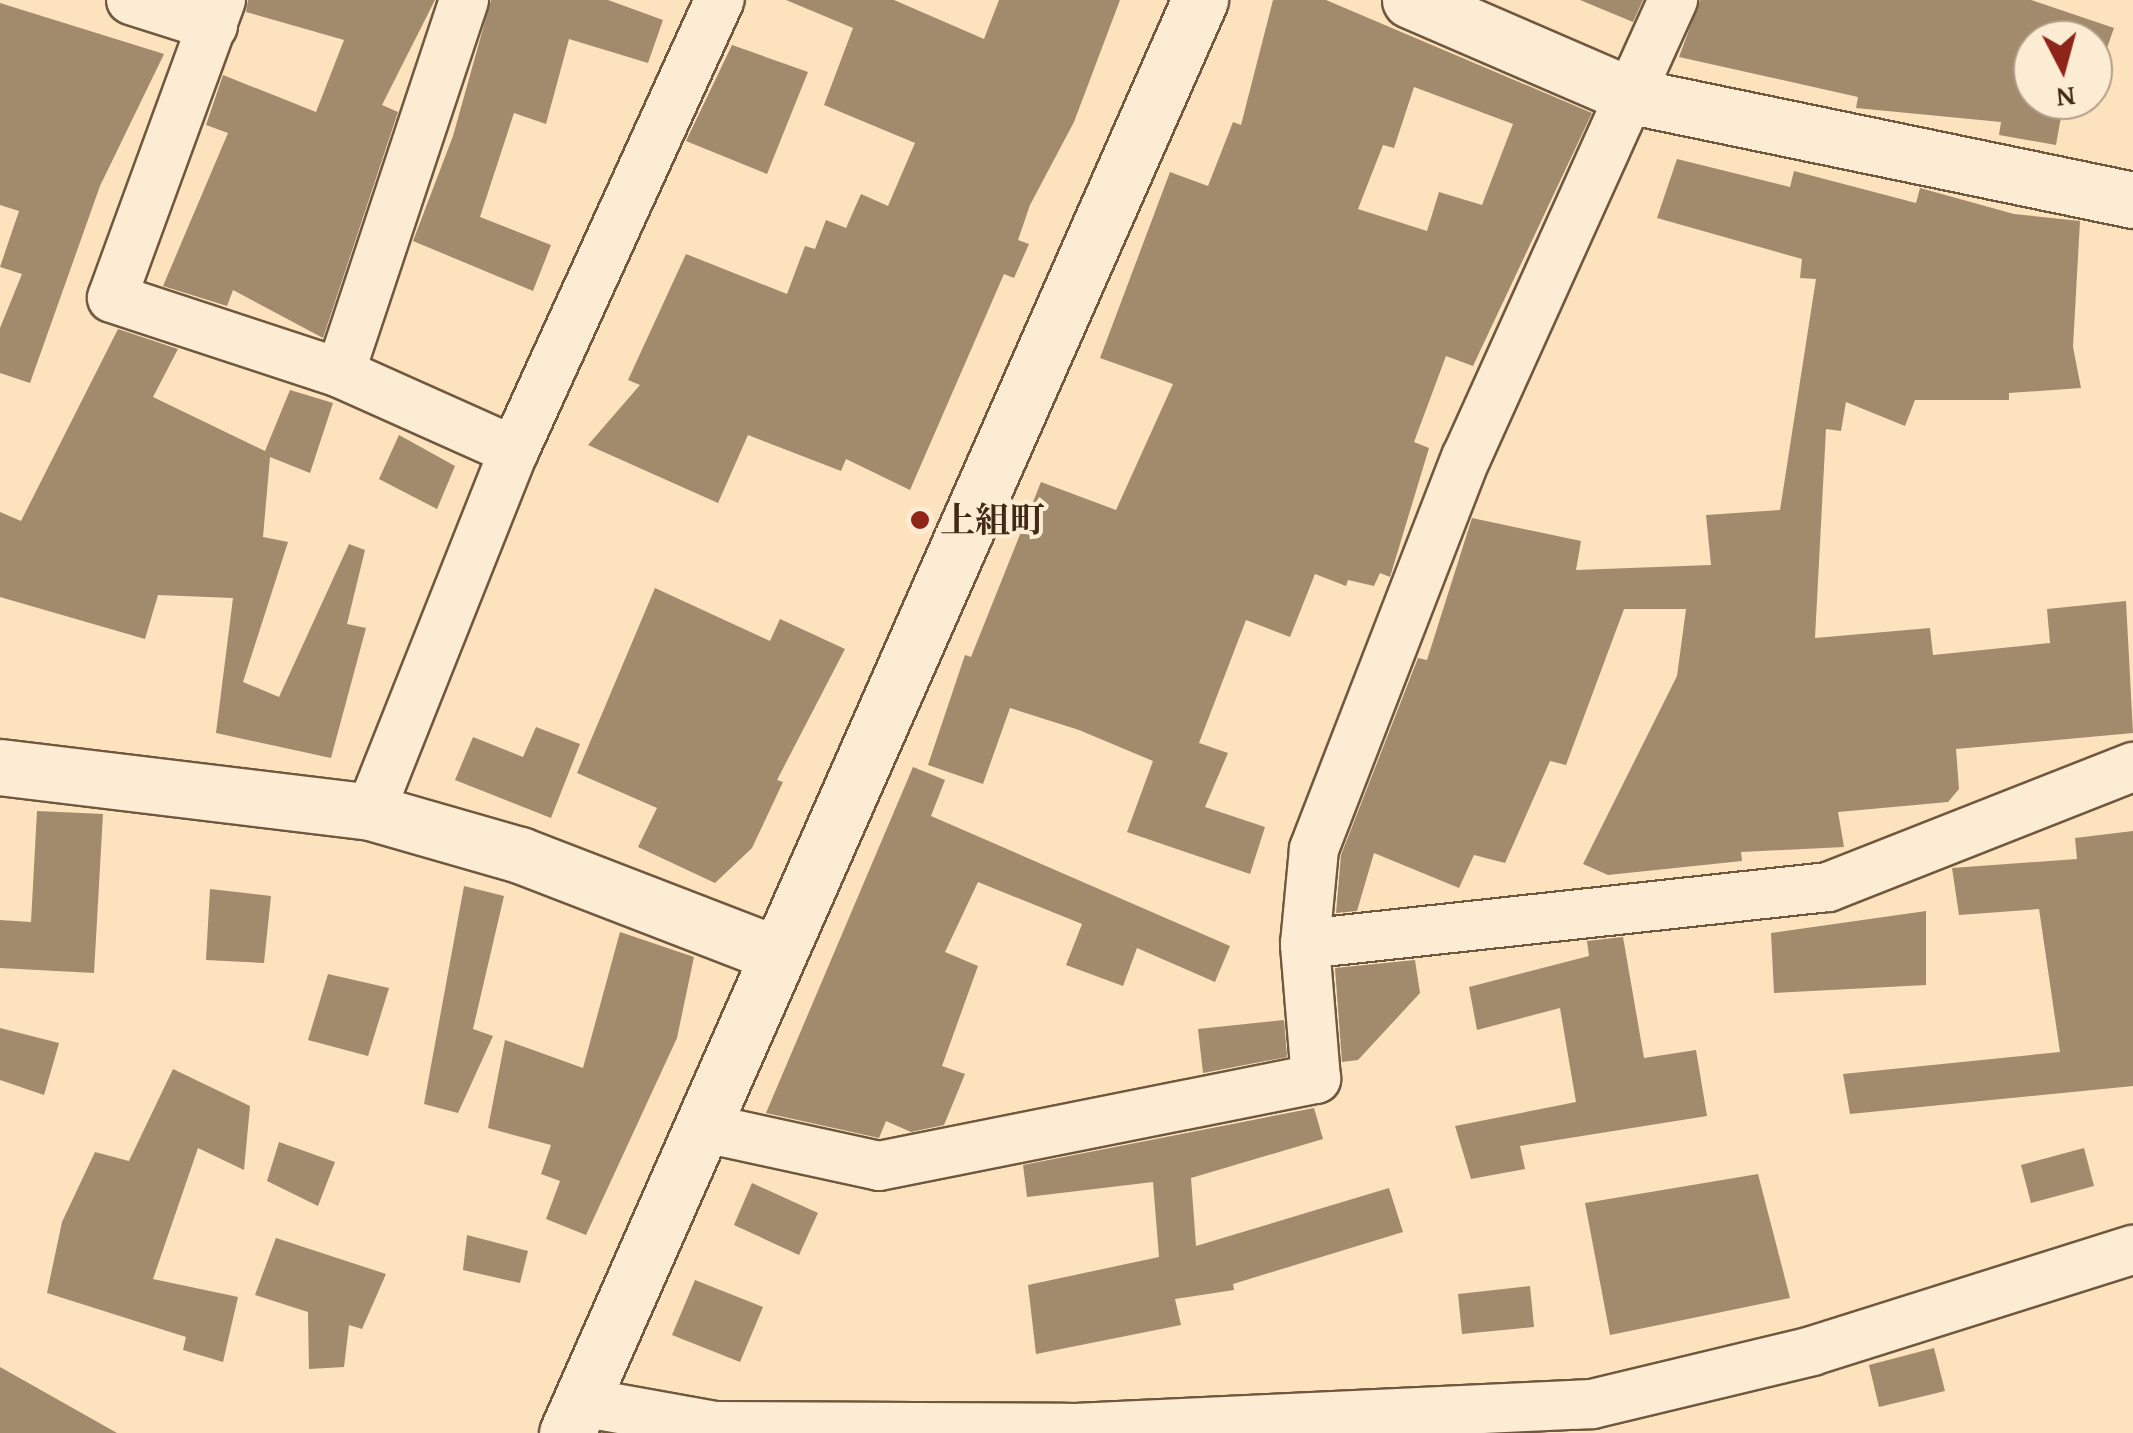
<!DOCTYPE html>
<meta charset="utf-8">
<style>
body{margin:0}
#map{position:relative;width:2133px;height:1433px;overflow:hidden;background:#fce2bd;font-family:"Gentium Book Plus","Noto Serif JP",serif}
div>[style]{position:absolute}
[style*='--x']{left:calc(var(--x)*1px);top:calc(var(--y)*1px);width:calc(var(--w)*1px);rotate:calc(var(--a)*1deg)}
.building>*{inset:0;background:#a28a6c}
.roads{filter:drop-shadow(2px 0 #70583f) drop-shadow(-2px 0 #70583f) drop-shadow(0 2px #70583f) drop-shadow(0 -2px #70583f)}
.minor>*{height:48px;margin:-24px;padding:0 24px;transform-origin:24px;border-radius:24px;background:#fdecd4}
.tertiary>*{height:55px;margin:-27.5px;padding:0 27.5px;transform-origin:27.5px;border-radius:27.5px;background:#fdecd4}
.dots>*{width:28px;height:28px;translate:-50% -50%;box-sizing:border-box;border:5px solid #fdecd4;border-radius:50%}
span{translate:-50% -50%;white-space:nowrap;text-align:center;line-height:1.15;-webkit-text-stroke:8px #fdecd4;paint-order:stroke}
.poi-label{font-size:35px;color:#412a15;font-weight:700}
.left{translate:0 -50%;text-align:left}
.north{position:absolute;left:2013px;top:20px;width:100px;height:100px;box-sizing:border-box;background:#fdecd4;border:2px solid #b29e88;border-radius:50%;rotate:174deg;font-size:28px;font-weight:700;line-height:40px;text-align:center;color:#412a15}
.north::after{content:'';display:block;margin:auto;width:35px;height:45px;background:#8f2418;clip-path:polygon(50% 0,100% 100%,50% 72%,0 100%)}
</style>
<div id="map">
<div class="building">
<div style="clip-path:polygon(248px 0,435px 0,382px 105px,398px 112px,323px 338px,233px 290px,227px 306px,163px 286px,228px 133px,206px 125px,223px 75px,316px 112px,344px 40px,246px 12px)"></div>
<div style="clip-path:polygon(491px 0,608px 0,663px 20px,648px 63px,569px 39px,546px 124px,514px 113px,480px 217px,551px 245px,533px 291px,413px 241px,453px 136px)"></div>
<div style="clip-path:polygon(786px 0,894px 0,984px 39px,999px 0,1120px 0,1074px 122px,1030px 205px,1018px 240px,1029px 244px,1014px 278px,1004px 274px,910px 490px,846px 459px,841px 471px,748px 435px,718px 503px,588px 445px,640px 385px,628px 380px,686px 254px,787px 294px,805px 246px,815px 249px,826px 220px,846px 228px,861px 194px,888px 206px,915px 143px,824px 105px,853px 28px)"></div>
<div style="clip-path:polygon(evenodd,1273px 0,1326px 0,1592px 113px,1473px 366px,1446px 356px,1414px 442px,1429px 448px,1390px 577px,1380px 573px,1374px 586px,1348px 580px,1346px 586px,1315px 574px,1290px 637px,1246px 620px,1199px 743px,1228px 753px,1205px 807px,1265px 827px,1250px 874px,1127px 832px,1153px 761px,1079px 730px,1010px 708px,983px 784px,928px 765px,965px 655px,971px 657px,1041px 482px,1116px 510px,1173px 384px,1100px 358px,1170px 172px,1208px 186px,1233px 122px,1241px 125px,1273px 0,1414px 87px,1513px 124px,1482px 205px,1439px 192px,1427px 231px,1358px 209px,1383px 145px,1394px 148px,1414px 87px)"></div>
<div style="clip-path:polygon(1580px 0,1643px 0,1633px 22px)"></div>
<div style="clip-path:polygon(1700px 0,2031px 0,2114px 28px,2101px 65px,2093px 62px,2093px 40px,2033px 40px,2033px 100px,2064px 100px,2056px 145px,1999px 135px,2001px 122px,1856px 108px,1858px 97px,1679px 57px)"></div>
<div style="clip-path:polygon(0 3px,164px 54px,100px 186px,30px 383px,0 373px,0 328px,22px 274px,0 267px,19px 211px,0 205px)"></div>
<div style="clip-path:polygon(732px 45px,808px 72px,767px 174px,686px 141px)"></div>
<div style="clip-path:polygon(1677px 159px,1790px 187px,1794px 171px,1916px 203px,1920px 188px,2014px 214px,2080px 221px,2073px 347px,2081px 388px,2009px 393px,2009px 400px,1915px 400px,1905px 426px,1846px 402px,1841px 431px,1826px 429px,1815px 638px,1930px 628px,1933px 655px,2050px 643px,2047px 609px,2126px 601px,2133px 733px,1956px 749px,1959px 789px,1948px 802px,1838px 812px,1844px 847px,1741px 852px,1742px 861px,1608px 875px,1583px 864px,1677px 676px,1686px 609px,1624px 609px,1566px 765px,1550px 761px,1505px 863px,1474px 855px,1459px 888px,1374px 853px,1357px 911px,1336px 913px,1341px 855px,1418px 658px,1427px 660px,1472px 518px,1581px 541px,1576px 570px,1711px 565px,1706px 515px,1780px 510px,1816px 279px,1800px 278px,1802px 259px,1657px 218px)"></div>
<div style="clip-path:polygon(118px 329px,178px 349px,153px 397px,265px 451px,290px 390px,333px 403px,310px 473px,270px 457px,263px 537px,288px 542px,243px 682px,279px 697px,349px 544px,365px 550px,347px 624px,366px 628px,331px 758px,216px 733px,233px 598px,158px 595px,145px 639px,0 597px,0 512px,21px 521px)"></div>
<div style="clip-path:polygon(399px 435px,455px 466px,437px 509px,379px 479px)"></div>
<div style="clip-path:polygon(655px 588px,770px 641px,780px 619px,845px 649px,777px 780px,783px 782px,752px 848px,715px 883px,638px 847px,657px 808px,577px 773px)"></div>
<div style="clip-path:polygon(536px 727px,580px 744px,551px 818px,455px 780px,473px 737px,523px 757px)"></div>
<div style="clip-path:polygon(913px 767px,945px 780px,931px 816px,1230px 946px,1215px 982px,1137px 948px,1123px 986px,1066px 965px,1082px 924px,978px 882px,945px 952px,978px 966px,942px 1066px,965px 1074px,944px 1125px,911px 1132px,886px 1121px,879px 1138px,766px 1113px)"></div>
<div style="clip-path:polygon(37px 811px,103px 814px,94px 973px,0 968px,0 920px,31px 922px)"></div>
<div style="clip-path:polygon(2133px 831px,2133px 1086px,1850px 1114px,1843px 1074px,2060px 1052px,2039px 909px,1959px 915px,1952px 868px,2077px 859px,2075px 838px)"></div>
<div style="clip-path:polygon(464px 886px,504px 896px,473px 1029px,493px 1036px,458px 1113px,424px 1104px)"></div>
<div style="clip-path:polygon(210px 889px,271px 896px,264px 963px,206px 960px)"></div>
<div style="clip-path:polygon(1926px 911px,1926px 985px,1774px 993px,1771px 933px)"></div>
<div style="clip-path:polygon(620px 932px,694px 957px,677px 1038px,586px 1235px,546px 1219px,560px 1181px,541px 1174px,551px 1145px,488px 1128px,505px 1040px,583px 1068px)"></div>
<div style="clip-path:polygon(1623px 937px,1644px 1058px,1696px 1050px,1707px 1116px,1520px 1146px,1525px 1169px,1471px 1179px,1455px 1126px,1576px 1102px,1560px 1008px,1477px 1030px,1469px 987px,1589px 956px,1587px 941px)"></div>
<div style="clip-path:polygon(1415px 960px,1420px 993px,1358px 1060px,1342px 1062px,1335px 968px)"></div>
<div style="clip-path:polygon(328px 974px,389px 988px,368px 1056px,308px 1040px)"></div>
<div style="clip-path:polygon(1284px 1020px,1287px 1057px,1203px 1073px,1198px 1029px)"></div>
<div style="clip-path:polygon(0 1028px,59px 1043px,44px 1095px,0 1080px)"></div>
<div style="clip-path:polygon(173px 1069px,250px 1106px,244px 1170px,198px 1148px,153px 1279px,238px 1297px,223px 1362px,183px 1350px,186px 1337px,47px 1293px,62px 1222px,95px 1152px,129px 1161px)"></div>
<div style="clip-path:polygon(1314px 1108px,1323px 1139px,1191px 1178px,1196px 1246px,1389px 1188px,1403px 1232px,1233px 1284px,1234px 1290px,1175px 1299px,1181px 1325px,1036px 1354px,1028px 1285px,1159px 1257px,1153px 1182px,1027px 1197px,1023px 1165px)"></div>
<div style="clip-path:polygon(279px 1142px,335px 1162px,318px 1206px,267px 1181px)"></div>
<div style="clip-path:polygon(2084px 1148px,2094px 1186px,2031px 1203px,2021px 1165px)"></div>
<div style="clip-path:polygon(1758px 1174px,1790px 1298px,1610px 1335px,1585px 1203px)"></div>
<div style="clip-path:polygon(752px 1183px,818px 1213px,799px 1255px,734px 1225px)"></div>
<div style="clip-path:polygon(467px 1235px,528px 1251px,520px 1283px,463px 1270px)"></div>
<div style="clip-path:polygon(276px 1238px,386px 1274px,362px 1329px,349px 1325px,344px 1367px,309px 1369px,308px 1312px,255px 1295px)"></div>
<div style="clip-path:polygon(695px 1280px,763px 1307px,740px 1362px,672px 1335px)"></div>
<div style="clip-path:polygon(1530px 1286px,1534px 1327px,1462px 1334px,1458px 1294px)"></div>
<div style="clip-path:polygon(1934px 1348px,1945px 1391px,1879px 1407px,1869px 1365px)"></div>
<div style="clip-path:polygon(0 1367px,117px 1433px,0 1433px)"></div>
</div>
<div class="roads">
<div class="minor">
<div style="--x:131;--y:0;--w:86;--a:17.6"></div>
<div style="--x:221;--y:0;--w:317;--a:110.1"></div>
<div style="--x:112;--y:298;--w:240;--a:18.2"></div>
<div style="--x:340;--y:373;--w:191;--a:24.1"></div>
<div style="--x:340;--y:373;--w:393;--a:-71.6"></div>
<div style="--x:370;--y:812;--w:389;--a:-68.3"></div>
<div style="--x:514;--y:451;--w:496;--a:-65.5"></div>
<div style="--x:1305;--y:944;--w:526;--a:-6.22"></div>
<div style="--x:1828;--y:887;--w:328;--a:-21.5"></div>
<div style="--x:705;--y:1128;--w:178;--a:12.3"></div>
<div style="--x:879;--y:1166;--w:446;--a:-11.3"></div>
<div style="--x:1316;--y:1079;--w:135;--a:-94.7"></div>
<div style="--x:1305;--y:944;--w:95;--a:-84.6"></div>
<div style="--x:1314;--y:849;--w:420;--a:-68.8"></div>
<div style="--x:1466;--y:458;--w:503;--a:-65.68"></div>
<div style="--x:581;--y:1402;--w:137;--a:10.1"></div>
<div style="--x:716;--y:1426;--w:359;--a:0.3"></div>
<div style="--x:1075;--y:1428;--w:518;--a:-2.66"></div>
<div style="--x:1592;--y:1404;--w:226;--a:-13.5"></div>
<div style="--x:1812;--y:1351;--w:337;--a:-17.5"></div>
</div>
<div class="tertiary">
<div style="--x:1410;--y:0;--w:242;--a:23.4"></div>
<div style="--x:1632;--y:96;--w:512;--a:11.73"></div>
<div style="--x:0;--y:767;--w:373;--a:6.9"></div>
<div style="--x:370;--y:812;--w:156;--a:16"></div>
<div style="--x:520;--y:855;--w:272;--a:21.1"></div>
<div style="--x:567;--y:1433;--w:1567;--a:-66.17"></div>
</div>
</div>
<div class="dots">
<div style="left:920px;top:520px;background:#8f2418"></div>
</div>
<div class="poi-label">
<span class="left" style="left:940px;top:520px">上組町</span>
</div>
<div class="north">N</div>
</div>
